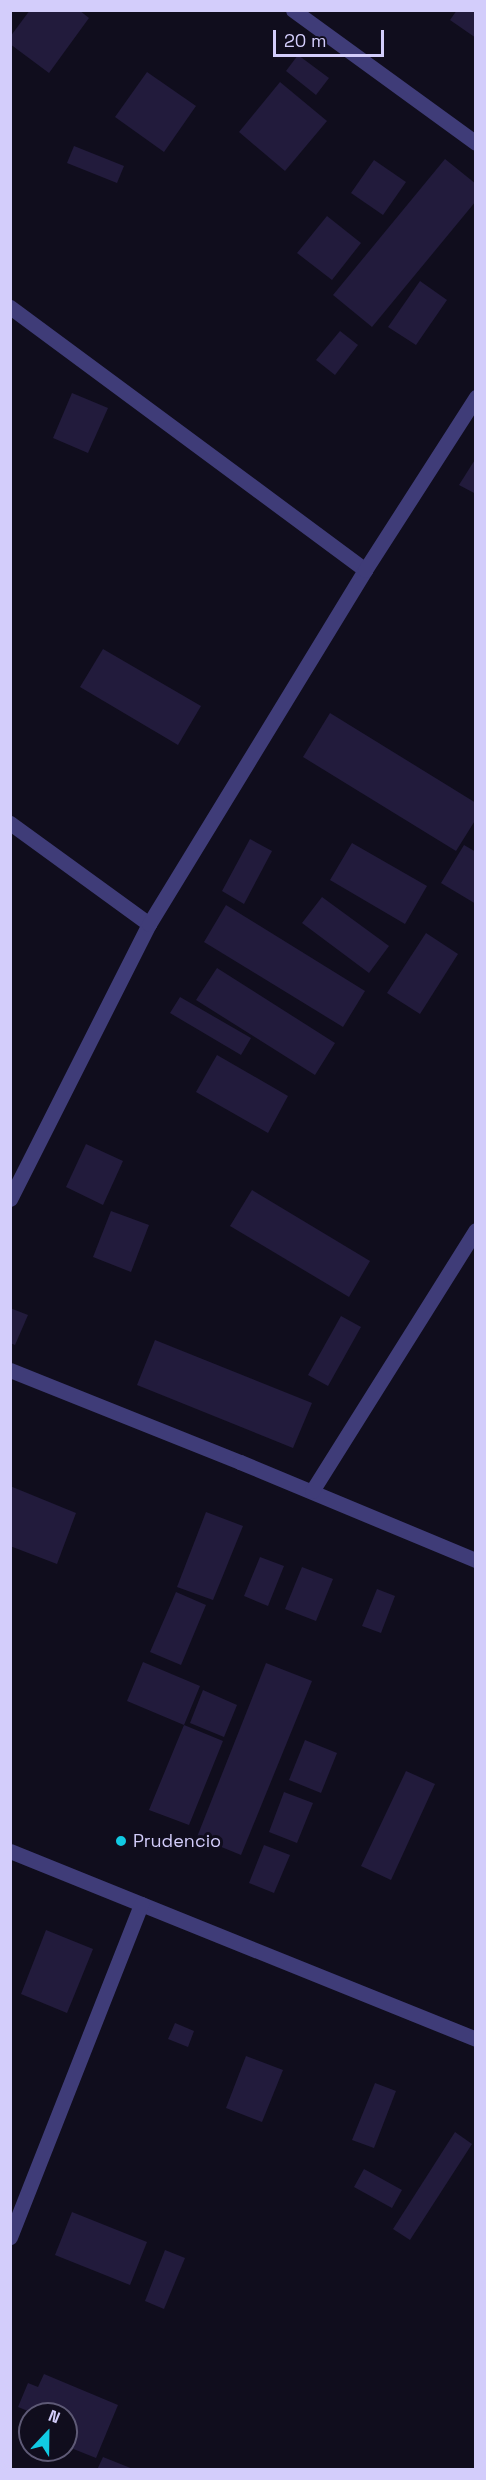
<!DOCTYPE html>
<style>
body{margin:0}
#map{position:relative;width:486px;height:2480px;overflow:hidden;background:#100d1d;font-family:"Space Grotesk",sans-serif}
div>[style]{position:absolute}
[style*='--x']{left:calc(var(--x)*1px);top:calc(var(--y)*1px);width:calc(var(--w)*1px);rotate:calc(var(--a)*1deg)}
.building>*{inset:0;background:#221b3c}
.minor>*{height:15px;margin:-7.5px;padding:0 7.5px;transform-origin:7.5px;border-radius:7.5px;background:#3f3c78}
.dots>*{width:16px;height:16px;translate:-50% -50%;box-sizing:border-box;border:3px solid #100d1d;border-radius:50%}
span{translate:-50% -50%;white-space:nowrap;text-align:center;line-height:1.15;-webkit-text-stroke:6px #100d1d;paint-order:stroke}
.poi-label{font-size:18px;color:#d3cdfb}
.left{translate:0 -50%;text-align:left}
.frame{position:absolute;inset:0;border:12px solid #d3cdfb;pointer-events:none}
.north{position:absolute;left:18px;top:2402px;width:60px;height:60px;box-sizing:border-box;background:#100d1d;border:2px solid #5e5a76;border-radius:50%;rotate:22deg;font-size:16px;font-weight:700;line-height:24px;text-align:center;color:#d3cdfb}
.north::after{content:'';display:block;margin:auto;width:21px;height:27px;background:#11cae3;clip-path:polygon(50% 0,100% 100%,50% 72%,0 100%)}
.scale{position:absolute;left:273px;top:30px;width:111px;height:27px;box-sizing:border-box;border:3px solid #d3cdfb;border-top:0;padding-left:8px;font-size:18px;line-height:21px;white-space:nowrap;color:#d3cdfb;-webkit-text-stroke:4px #100d1d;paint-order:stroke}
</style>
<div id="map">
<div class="building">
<div style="clip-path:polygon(30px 10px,79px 10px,89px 18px,49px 73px,10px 44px,10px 37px)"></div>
<div style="clip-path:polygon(457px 10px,476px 10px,476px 38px,450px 20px)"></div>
<div style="clip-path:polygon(298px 55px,329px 78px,316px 95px,286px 71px)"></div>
<div style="clip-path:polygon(147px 72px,196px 106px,164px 152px,115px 117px)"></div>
<div style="clip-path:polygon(280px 82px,327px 121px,285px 171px,239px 132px)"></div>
<div style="clip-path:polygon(74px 146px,124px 166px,117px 183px,67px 163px)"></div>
<div style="clip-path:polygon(445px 159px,476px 184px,476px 201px,372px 327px,333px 295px)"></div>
<div style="clip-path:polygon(374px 160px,406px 182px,383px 215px,351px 193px)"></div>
<div style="clip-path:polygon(327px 216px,361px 243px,332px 280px,297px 253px)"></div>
<div style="clip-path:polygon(420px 281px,447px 300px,416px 345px,388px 327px)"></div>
<div style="clip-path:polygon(340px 331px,358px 345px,335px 375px,316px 360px)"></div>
<div style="clip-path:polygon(72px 393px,108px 408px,88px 453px,53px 438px)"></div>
<div style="clip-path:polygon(476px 458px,476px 494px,459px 485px)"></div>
<div style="clip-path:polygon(103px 649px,201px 706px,178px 745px,80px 687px)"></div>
<div style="clip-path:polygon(330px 713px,476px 803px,476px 819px,456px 851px,303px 757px)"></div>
<div style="clip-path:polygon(250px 839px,272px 851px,244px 904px,222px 891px)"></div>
<div style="clip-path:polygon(352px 843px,427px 886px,405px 924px,330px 880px)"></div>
<div style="clip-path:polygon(464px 845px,476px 852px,476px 904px,441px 883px)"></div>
<div style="clip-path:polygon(322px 897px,389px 946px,369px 973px,302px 923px)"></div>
<div style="clip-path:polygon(226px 905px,365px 991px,343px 1027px,204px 942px)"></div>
<div style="clip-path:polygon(426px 933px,458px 954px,420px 1014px,387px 993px)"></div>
<div style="clip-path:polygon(217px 968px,335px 1043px,315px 1075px,196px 1000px)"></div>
<div style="clip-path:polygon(180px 997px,251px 1038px,241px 1055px,170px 1013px)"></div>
<div style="clip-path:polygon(217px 1055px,288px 1096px,268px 1133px,196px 1092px)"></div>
<div style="clip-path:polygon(86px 1144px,123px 1161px,103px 1205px,66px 1187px)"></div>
<div style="clip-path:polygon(252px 1190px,370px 1261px,349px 1297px,230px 1226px)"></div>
<div style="clip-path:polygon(111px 1211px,149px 1225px,131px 1272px,93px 1257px)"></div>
<div style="clip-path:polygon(10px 1308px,28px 1315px,15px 1345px,10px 1343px)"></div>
<div style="clip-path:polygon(341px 1316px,361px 1327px,328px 1386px,308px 1375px)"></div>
<div style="clip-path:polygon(155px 1340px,312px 1403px,293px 1448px,137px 1385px)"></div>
<div style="clip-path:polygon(10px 1486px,76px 1513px,57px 1564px,10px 1546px)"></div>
<div style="clip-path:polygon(206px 1512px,243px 1526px,213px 1600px,177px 1587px)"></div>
<div style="clip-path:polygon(260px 1557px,284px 1566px,268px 1606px,244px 1596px)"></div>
<div style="clip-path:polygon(302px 1567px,333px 1579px,316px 1621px,285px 1609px)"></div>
<div style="clip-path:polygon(377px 1589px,395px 1596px,381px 1633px,362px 1626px)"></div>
<div style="clip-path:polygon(176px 1592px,206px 1605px,181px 1665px,150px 1652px)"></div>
<div style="clip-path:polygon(143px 1662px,200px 1686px,184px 1725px,223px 1741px,189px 1825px,149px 1810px,184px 1725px,127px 1701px)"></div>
<div style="clip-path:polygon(266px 1663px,312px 1681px,241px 1855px,197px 1837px)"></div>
<div style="clip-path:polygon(203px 1690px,237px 1705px,224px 1737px,190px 1723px)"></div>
<div style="clip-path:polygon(305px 1740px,337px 1753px,321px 1793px,289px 1780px)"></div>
<div style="clip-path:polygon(406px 1771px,435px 1784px,391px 1880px,361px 1866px)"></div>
<div style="clip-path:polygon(284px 1792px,313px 1803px,297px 1843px,269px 1832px)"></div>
<div style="clip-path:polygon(264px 1845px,290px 1855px,274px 1893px,249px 1883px)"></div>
<div style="clip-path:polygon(46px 1930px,93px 1949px,67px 2013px,21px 1994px)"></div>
<div style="clip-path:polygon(175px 2023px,194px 2031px,188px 2047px,168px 2039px)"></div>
<div style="clip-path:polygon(246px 2056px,283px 2070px,262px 2122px,226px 2108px)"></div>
<div style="clip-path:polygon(375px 2083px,396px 2091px,374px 2148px,352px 2140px)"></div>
<div style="clip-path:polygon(455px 2132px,472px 2144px,410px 2240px,393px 2229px)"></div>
<div style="clip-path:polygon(364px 2169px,402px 2190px,392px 2208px,354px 2187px)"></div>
<div style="clip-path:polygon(72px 2212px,147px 2242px,130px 2285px,55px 2255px)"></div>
<div style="clip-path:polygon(165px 2250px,185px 2258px,164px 2309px,145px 2301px)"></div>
<div style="clip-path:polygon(44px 2374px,118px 2405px,96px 2458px,66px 2446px,66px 2414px,30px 2414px,30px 2431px,21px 2427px,28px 2411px,18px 2407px,28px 2383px,38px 2387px)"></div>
<div style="clip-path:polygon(103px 2457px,133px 2469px,133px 2470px,97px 2470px)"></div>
</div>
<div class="minor">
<div style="--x:293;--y:10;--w:226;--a:36"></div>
<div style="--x:10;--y:307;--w:442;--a:36.5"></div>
<div style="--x:10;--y:823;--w:172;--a:36"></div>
<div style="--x:10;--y:1199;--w:308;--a:-63.2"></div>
<div style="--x:149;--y:924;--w:415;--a:-58.6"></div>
<div style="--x:365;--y:570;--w:206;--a:-57.3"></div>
<div style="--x:10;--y:1370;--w:248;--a:21.8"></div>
<div style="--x:240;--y:1462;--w:256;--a:22.6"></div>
<div style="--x:312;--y:1491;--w:308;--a:-57.9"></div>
<div style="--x:10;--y:1851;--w:502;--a:21.97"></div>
<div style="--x:10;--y:2237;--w:358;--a:-68.5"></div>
</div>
<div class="dots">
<div style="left:121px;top:1841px;background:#11cae3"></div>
</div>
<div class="poi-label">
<span class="left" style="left:133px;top:1841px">Prudencio</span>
</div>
<div class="frame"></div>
<div class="north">N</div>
<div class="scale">20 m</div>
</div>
